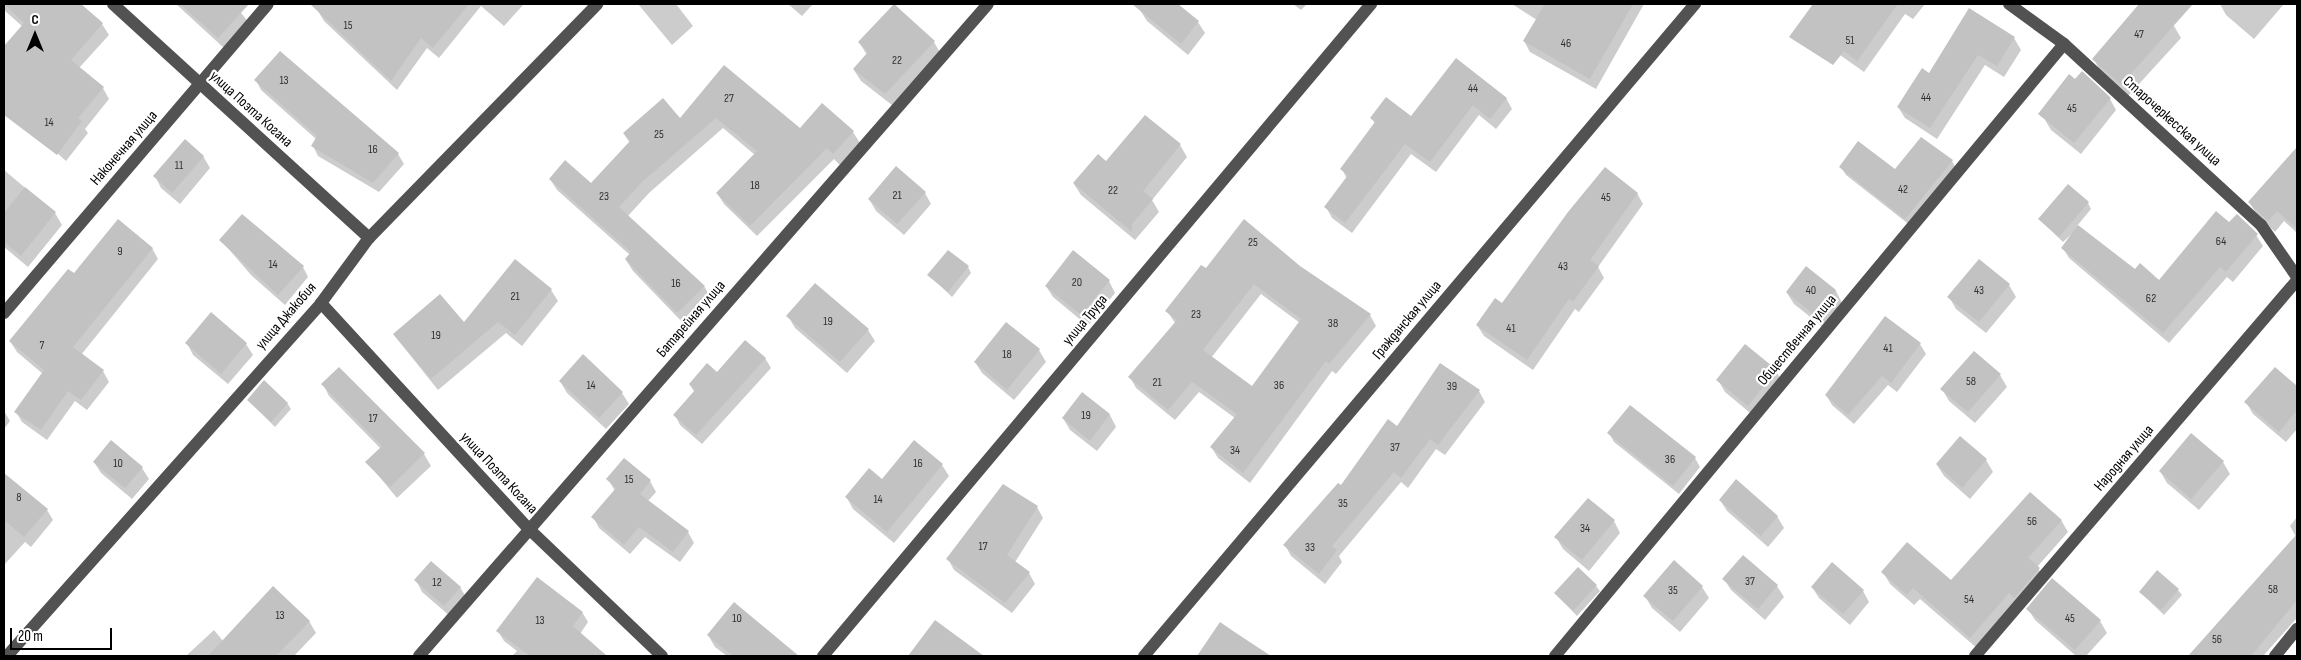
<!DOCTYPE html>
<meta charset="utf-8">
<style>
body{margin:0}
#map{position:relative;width:2301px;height:660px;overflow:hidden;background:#fff;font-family:"Sofia Sans Condensed",sans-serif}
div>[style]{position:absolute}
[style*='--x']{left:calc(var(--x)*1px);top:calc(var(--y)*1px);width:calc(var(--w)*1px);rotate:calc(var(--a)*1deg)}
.shadow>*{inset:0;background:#0003}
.building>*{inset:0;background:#c2c2c2}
.minor>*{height:12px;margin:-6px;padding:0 6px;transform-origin:6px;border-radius:6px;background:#525252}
span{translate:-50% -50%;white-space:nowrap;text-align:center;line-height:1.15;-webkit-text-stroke:4.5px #fff;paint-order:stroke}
.number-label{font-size:12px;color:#303030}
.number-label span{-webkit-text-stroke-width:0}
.street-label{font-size:15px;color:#000}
.frame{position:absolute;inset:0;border:5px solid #000;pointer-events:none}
.north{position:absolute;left:10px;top:10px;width:50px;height:50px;-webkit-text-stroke:4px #fff;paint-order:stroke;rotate:0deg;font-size:14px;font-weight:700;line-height:20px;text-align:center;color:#000}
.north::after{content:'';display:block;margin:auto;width:18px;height:22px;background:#000;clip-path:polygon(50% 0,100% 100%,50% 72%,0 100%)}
.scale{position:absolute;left:10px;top:628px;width:102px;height:22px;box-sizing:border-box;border:2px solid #000;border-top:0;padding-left:6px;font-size:15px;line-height:18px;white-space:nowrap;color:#000;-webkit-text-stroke:4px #fff;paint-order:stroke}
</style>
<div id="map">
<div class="shadow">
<div style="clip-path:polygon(4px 4px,78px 4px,102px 24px,109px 35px,79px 68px,103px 88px,109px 99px,85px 129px,88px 133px,66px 161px,4px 105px,4px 48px,23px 27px,4px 10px)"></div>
<div style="clip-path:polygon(176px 4px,234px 4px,249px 23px,225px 49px)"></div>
<div style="clip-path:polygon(325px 4px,524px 4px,504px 26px,481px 6px,439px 58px,427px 48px,397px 90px,324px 21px,318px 11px)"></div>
<div style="clip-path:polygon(638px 4px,676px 4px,693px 26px,672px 45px)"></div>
<div style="clip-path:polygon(788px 4px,813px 4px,802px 16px)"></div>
<div style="clip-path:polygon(1145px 4px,1176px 4px,1198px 22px,1205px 33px,1188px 55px,1147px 21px,1140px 10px)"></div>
<div style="clip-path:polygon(1293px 4px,1307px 4px,1301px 10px)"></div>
<div style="clip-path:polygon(1512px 4px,1644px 4px,1596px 89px,1530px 52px,1524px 41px,1537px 20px)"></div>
<div style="clip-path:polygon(1862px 4px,1925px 4px,1913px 19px,1905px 14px,1864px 72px,1840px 55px,1833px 43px)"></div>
<div style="clip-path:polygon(2140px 4px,2147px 4px,2174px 26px,2181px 38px,2128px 96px,2100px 71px,2094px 59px)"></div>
<div style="clip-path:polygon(2220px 4px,2284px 4px,2254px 39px,2226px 15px)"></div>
<div style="clip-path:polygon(895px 5px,934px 42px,941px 54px,892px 105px,861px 81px,854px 70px,867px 55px,859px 42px)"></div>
<div style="clip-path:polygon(1970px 10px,2014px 38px,2021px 50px,2004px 77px,1985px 65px,1937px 139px,1905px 118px,1898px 107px,1930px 75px)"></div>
<div style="clip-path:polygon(281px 53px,398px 154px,404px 164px,379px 192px,318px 156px,313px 146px,316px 139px,261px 90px,256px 80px)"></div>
<div style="clip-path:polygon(1456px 60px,1506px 98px,1512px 109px,1496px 129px,1479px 115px,1436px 172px,1411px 154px,1352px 233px,1332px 218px,1326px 207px,1347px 179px,1342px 169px,1375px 124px,1372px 118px,1412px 118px)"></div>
<div style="clip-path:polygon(724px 67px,800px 129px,822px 105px,853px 132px,860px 143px,840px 165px,834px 159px,757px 236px,724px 204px,717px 193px,755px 155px,723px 128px,649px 193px,628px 216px,704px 286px,711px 298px,684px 324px,633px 271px,626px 260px,630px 255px,557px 190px,550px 179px,591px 185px,630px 143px,624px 134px,680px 120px)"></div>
<div style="clip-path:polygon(2110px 99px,2116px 110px,2081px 154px,2051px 130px,2044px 118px)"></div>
<div style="clip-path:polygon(1180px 145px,1187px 157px,1152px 200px,1159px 212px,1135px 240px,1081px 195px,1074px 184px,1106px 163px)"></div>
<div style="clip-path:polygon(203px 156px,210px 168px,180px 204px,161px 188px,155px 176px)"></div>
<div style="clip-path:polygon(2291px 156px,2297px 161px,2297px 233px,2284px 221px,2275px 232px,2256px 213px,2249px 202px)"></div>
<div style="clip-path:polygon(1952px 161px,1957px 170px,1911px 226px,1846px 175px,1841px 167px,1895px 171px)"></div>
<div style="clip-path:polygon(4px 170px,55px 213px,62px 225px,28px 267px,4px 247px)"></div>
<div style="clip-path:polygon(925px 193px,931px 204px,904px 235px,876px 211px,869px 199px)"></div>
<div style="clip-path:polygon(1637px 193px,1643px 204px,1598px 267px,1604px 278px,1579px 312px,1575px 309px,1533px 370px,1484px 336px,1477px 325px)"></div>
<div style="clip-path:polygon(2088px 203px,2091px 209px,2077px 226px,2135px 271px,2159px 282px,2229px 224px,2256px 235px,2263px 246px,2233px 282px,2227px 277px,2169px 343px,2069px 258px,2063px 248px,2076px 230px,2063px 242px,2039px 219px)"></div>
<div style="clip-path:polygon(221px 240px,303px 267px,308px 277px,285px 305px,251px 275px)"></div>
<div style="clip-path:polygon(152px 248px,158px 259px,81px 355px,103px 371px,109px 382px,87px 410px,75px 401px,47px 440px,22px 422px,16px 412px,43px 374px,17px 352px,10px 341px,74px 275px)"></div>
<div style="clip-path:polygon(515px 261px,551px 290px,558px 301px,522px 346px,506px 333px,438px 390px,394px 335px,464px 324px)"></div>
<div style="clip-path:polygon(1979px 261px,2009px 285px,2016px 297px,1986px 333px,1956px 309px,1949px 297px)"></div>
<div style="clip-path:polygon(968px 267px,971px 273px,952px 297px,929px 275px)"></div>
<div style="clip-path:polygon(evenodd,1300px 267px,1370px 315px,1376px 326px,1336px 374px,1332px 371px,1250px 483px,1218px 458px,1212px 448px,1235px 418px,1199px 392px,1175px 420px,1136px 388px,1130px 377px,1175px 323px,1167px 311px,1206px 270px,1300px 267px,1261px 294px,1300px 323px,1252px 388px,1211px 358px,1261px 294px)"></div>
<div style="clip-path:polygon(1806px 268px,1836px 291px,1842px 303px,1823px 327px,1794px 304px,1787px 293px)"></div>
<div style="clip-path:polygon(1109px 281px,1115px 293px,1088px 326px,1053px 297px,1046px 286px)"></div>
<div style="clip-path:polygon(788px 316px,868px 330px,875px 341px,847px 373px,795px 328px)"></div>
<div style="clip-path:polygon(187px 343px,246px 344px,253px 355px,228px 384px,193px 355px)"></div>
<div style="clip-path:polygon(1920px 344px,1926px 354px,1897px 392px,1888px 385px,1854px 424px,1832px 405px,1826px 395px)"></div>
<div style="clip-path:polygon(1039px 350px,1046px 362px,1014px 400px,982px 373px,975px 362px)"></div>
<div style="clip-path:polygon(765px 358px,771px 368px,702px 444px,680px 425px,675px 415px,695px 393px,690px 385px)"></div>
<div style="clip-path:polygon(339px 368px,424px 454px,431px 466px,397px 498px,367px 462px,381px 449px,329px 396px,323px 384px)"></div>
<div style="clip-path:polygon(2275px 369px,2297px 387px,2297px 429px,2286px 442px,2253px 414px,2246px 402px)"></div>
<div style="clip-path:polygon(1776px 371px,1783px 383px,1755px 417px,1725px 392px,1718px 380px)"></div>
<div style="clip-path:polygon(2000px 375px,2007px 387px,1975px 423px,1949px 401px,1942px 389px)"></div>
<div style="clip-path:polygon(560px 381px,622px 393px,629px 404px,606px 429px,567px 393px)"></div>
<div style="clip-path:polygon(1479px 391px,1485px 402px,1445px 455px,1436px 449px,1408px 488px,1401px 482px,1339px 556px,1342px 562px,1325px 584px,1291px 556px,1285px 545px,1397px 427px)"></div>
<div style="clip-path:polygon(1082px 394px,1110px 415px,1116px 427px,1097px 451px,1070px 430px,1063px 418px)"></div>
<div style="clip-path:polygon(248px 400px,287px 403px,291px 409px,275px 427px)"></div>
<div style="clip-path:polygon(4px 411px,10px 421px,4px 429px)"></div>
<div style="clip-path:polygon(1609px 433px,1695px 458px,1700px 467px,1679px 494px,1614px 442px)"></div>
<div style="clip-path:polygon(1960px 438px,1986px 460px,1993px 472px,1970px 499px,1944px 476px,1937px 465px)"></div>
<div style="clip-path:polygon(94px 462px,142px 468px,149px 479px,132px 499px,101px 473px)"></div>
<div style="clip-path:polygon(2223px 462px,2230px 474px,2199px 510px,2167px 483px,2160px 471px)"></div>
<div style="clip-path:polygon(942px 465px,949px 476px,894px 543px,853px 509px,847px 498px,882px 481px)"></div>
<div style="clip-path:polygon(608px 479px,650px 481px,656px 492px,648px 501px,688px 532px,694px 543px,680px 562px,645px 537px,630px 554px,599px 528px,593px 517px,615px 491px)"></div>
<div style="clip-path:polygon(11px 480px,47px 510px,53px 520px,31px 547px,25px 542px,4px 565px,4px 489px)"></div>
<div style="clip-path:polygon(1720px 500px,1777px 516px,1784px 528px,1768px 547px,1727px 511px)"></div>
<div style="clip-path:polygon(1037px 507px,1043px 518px,1015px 562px,1029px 573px,1035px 584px,1012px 613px,954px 570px,948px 559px)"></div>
<div style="clip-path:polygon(2297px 517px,2297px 618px,2263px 656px,2191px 656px,2296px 537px,2290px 526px)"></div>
<div style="clip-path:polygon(2061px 520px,2068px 532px,2037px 567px,2046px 580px,1978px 649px,1920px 599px,1914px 605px,1890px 584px,1883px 572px,1951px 581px)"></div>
<div style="clip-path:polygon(1614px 521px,1620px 533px,1589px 571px,1563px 549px,1556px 537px)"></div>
<div style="clip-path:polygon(1674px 562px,1702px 587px,1709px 598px,1680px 632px,1652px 608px,1645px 596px)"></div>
<div style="clip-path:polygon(1724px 579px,1777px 586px,1784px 597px,1765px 620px,1731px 590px)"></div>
<div style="clip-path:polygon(416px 580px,460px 587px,467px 599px,451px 617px,422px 592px)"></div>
<div style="clip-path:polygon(1596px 586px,1600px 591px,1577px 616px,1556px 594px)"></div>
<div style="clip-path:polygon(1812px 587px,1863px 591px,1869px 602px,1850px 625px,1819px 598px)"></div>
<div style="clip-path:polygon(2178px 590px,2182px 595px,2164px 615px,2140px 592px)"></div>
<div style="clip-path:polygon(2028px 609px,2100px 621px,2107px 633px,2086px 656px,2076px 656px,2035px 620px)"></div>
<div style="clip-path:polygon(582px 612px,588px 622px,580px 634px,605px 656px,512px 656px,517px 651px,504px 641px,498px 631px)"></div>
<div style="clip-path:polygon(309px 621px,316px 633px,294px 656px,187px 655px,214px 630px,223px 641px)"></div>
<div style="clip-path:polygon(1220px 624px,1256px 648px,1261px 656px,1199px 656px)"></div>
<div style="clip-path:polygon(708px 635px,791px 651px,794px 656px,727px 656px,715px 647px)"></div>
<div style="clip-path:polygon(973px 650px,977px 656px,916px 656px,919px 652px)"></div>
</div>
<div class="building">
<div style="clip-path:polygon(4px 4px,81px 4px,103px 23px,71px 60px,104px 87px,78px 118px,82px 121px,57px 155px,4px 115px,4px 46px,24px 23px)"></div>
<div style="clip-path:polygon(180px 4px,249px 4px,218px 38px)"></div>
<div style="clip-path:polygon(310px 4px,469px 4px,433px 48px,421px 38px,391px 81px)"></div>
<div style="clip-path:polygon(894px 4px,935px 41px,885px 94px,853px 69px,868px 52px,858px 42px)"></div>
<div style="clip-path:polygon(1132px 4px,1178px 4px,1199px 21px,1181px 44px)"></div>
<div style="clip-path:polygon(1545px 4px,1633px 4px,1590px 79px,1523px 41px)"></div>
<div style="clip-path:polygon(1813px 4px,1898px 4px,1857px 61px,1844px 51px,1833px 65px,1789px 37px)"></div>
<div style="clip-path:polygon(2139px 4px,2193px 4px,2121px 85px,2092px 59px)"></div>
<div style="clip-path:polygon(1969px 8px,2015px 37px,1997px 66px,1978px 55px,1930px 128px,1897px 107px,1922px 68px,1929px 73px)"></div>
<div style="clip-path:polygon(280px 51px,399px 153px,373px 183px,311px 146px,317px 136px,254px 80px)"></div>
<div style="clip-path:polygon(1456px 58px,1507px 98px,1490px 119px,1473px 105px,1430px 162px,1405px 144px,1345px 223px,1324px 207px,1348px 175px,1340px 169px,1375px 122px,1370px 118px,1386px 97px,1411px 116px)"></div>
<div style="clip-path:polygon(724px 65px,800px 128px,822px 103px,854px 131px,833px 154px,827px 148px,750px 226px,716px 193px,757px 151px,716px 118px,642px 182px,619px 207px,705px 286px,677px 313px,625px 259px,631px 252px,549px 179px,565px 160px,591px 183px,630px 141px,623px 133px,663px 98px,680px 118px)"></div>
<div style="clip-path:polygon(2082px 71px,2111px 98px,2074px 143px,2038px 114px,2069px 74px,2075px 79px)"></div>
<div style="clip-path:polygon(1145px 115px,1181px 144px,1143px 191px,1153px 199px,1132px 224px,1132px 232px,1073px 183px,1098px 154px,1106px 161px)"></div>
<div style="clip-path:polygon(1921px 137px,1953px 160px,1905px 219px,1839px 167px,1858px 141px,1895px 169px)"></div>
<div style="clip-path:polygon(185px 139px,204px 156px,172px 193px,153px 176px)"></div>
<div style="clip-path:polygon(2297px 147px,2297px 229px,2277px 211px,2268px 221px,2248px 202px)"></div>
<div style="clip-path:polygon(896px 166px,926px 192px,897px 224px,868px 199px)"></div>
<div style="clip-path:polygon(1605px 167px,1638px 193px,1590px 260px,1599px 266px,1573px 302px,1569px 299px,1527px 360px,1476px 325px,1495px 298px,1502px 303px,1568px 212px)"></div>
<div style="clip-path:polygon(2068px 184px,2089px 202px,2059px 237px,2038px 219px)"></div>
<div style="clip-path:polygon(25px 187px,56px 212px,21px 256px,4px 242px,4px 213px)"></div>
<div style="clip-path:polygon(2216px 211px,2229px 222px,2237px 214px,2258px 234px,2226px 272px,2220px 267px,2163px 333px,2061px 248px,2078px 225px,2135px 269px,2140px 263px,2159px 280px)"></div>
<div style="clip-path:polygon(242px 214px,304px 266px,278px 295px,219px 240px)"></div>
<div style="clip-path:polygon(118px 219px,153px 248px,73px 347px,104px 370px,81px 400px,68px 391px,41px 430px,14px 412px,44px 370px,9px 341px,68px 269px,74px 273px)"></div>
<div style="clip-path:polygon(evenodd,1244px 219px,1300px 266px,1371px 314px,1329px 364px,1326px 361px,1243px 473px,1210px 447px,1237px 414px,1192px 382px,1168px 410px,1128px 377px,1177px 320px,1165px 311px,1201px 265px,1206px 268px,1244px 219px,1254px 284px,1301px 319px,1252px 386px,1203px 350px,1254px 284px)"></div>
<div style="clip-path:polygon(948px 250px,969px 266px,948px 292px,927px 275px)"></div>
<div style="clip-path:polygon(1073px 250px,1110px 280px,1081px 315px,1045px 286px)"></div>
<div style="clip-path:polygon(515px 259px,552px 289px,515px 335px,498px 322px,431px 379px,393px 334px,440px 294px,464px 322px)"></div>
<div style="clip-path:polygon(1979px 259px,2010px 284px,1979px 322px,1947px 297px)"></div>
<div style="clip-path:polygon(1806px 266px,1836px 290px,1816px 316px,1786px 292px)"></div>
<div style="clip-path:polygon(815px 283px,869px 329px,840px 362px,786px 316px)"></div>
<div style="clip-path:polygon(211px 312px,247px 343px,221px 374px,185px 343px)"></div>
<div style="clip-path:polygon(1885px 316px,1921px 343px,1891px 383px,1882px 376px,1848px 415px,1825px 395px)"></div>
<div style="clip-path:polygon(1006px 322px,1040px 349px,1007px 390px,974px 362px)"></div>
<div style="clip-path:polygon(745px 340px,766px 358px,696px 435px,673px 415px,695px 390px,689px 384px,707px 363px,717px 372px)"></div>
<div style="clip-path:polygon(1745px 344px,1777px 370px,1748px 406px,1716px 380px)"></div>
<div style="clip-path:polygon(1974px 351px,2001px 374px,1968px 412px,1940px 389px)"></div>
<div style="clip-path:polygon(583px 354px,623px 392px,599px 418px,559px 381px)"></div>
<div style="clip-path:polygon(1440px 363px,1480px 390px,1438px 445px,1430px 439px,1401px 478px,1394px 472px,1332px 546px,1337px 550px,1319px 574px,1283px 545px,1338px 483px,1341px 485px,1388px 419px,1397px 426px)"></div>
<div style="clip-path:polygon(339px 367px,425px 453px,390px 487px,365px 462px,382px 446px,321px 384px)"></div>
<div style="clip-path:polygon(2275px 367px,2297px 386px,2297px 410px,2279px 432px,2244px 402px)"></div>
<div style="clip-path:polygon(264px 380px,288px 403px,271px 422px,247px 400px)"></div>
<div style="clip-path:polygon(1082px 392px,1110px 414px,1090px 441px,1062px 418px)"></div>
<div style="clip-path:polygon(1630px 405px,1696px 457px,1673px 486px,1607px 433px)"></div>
<div style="clip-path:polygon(2191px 433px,2224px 461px,2191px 499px,2159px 471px)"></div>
<div style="clip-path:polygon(1960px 436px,1987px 459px,1962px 488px,1936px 464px)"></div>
<div style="clip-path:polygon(111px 440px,143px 467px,125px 488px,93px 462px)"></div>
<div style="clip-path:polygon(914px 440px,943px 464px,887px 532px,845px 497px,869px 468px,882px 479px)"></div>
<div style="clip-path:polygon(624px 458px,651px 480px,640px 494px,689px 531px,673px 552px,639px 527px,624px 545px,591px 517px,616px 488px,606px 479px)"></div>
<div style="clip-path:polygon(4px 473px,48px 509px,24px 537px,4px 520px)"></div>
<div style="clip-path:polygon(1736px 479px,1778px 516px,1761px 536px,1719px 500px)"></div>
<div style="clip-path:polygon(1003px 484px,1038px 506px,1007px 555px,1030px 572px,1005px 603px,946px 559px)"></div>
<div style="clip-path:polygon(2030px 492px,2062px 520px,2028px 558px,2040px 568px,2014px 598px,2009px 593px,1970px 638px,1913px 588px,1907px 595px,1881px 572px,1907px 542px,1951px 580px)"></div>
<div style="clip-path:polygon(1588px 498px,1615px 520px,1582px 560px,1554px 537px)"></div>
<div style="clip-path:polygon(2297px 534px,2297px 600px,2251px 656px,2188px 656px)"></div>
<div style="clip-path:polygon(1743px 555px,1778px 585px,1758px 609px,1722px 579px)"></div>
<div style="clip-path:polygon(1674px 560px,1703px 586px,1673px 621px,1643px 596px)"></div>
<div style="clip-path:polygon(431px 561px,461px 587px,444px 606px,414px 580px)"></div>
<div style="clip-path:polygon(1832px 562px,1864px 590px,1843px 614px,1811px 587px)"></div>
<div style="clip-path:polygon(1578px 567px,1597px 585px,1573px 611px,1554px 593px)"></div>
<div style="clip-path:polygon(2157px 570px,2179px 589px,2161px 610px,2139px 592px)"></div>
<div style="clip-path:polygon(537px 577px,583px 612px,573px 626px,607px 656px,530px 656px,496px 631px)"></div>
<div style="clip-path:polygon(2052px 578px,2101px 620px,2075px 650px,2026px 609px)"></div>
<div style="clip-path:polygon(273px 586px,310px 621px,276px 656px,208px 656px)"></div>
<div style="clip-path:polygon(734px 602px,799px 656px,733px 656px,707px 635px)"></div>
<div style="clip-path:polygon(935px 620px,984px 656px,908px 656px)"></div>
<div style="clip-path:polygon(1220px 622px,1236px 633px,1271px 656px,1197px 656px)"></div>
</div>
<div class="minor">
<div style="--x:113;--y:4;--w:347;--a:42.4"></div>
<div style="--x:2009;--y:4;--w:68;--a:36"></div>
<div style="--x:2064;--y:44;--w:268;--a:42.6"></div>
<div style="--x:2261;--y:225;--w:63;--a:55.3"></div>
<div style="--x:321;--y:303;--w:307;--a:47.4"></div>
<div style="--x:529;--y:529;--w:184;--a:43.7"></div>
<div style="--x:4;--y:313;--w:406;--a:-49.5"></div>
<div style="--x:7;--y:656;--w:472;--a:-48.3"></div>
<div style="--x:321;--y:303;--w:81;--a:-53.6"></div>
<div style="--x:369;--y:238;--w:327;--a:-45.7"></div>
<div style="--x:419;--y:656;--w:865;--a:-48.89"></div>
<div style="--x:823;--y:656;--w:852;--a:-49.95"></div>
<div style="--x:1144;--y:656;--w:854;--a:-49.8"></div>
<div style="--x:1555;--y:656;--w:796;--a:-50.25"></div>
<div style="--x:1975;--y:656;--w:495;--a:-49.4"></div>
<div style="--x:2275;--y:656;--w:35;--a:-51"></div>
</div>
<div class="number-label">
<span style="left:348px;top:26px">15</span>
<span style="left:2139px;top:35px">47</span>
<span style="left:1850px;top:41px">51</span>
<span style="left:1566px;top:44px">46</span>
<span style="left:897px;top:61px">22</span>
<span style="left:284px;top:81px">13</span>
<span style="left:1473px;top:89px">44</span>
<span style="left:1926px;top:98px">44</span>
<span style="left:729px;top:99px">27</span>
<span style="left:2072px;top:109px">45</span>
<span style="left:49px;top:123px">14</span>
<span style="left:659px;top:135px">25</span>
<span style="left:373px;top:150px">16</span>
<span style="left:179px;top:166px">11</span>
<span style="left:755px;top:186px">18</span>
<span style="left:1903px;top:190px">42</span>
<span style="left:1113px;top:191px">22</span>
<span style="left:897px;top:196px">21</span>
<span style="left:604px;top:197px">23</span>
<span style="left:1606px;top:198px">45</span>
<span style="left:2221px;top:242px">64</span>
<span style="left:1253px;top:243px">25</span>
<span style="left:120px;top:252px">9</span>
<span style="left:273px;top:265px">14</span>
<span style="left:1563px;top:267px">43</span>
<span style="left:1077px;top:283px">20</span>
<span style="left:676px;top:284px">16</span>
<span style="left:1811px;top:291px">40</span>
<span style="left:1979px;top:291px">43</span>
<span style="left:515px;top:297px">21</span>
<span style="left:2151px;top:299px">62</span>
<span style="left:1196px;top:315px">23</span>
<span style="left:828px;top:322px">19</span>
<span style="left:1333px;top:324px">38</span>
<span style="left:1511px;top:329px">41</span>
<span style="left:436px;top:336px">19</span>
<span style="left:42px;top:346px">7</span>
<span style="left:1888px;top:349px">41</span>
<span style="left:1007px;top:355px">18</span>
<span style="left:1971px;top:382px">58</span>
<span style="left:1157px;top:383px">21</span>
<span style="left:591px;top:386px">14</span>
<span style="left:1279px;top:386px">36</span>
<span style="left:1452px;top:387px">39</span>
<span style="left:1086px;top:416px">19</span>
<span style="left:373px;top:419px">17</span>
<span style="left:1395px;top:448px">37</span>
<span style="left:1235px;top:451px">34</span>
<span style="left:1670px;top:460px">36</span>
<span style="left:118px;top:464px">10</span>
<span style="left:918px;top:464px">16</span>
<span style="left:629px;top:480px">15</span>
<span style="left:19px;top:498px">8</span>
<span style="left:878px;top:500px">14</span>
<span style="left:1343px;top:504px">35</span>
<span style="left:2032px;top:522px">56</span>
<span style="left:1585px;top:529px">34</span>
<span style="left:983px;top:547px">17</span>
<span style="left:1310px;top:548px">33</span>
<span style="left:1750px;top:582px">37</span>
<span style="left:437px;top:583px">12</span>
<span style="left:2273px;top:590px">58</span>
<span style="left:1673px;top:591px">35</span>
<span style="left:1969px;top:600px">54</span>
<span style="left:280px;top:616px">13</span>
<span style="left:737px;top:619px">10</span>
<span style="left:2070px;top:619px">45</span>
<span style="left:540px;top:621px">13</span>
<span style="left:2217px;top:640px">56</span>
</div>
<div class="street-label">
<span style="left:251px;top:109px;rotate:42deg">улица Поэта Когана</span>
<span style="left:2172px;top:121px;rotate:42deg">Старочеркесская улица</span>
<span style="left:124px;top:148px;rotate:-49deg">Наконечная улица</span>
<span style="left:286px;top:316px;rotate:-49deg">улица Джакобия</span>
<span style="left:691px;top:319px;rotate:-49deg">Батарейная улица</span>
<span style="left:1085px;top:320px;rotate:-50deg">улица Труда</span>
<span style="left:1407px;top:320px;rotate:-50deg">Гражданская улица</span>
<span style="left:1797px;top:340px;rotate:-50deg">Общественная улица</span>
<span style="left:2124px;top:458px;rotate:-49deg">Народная улица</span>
<span style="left:499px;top:473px;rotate:47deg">улица Поэта Когана</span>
</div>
<div class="frame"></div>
<div class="north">С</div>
<div class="scale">20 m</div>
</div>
